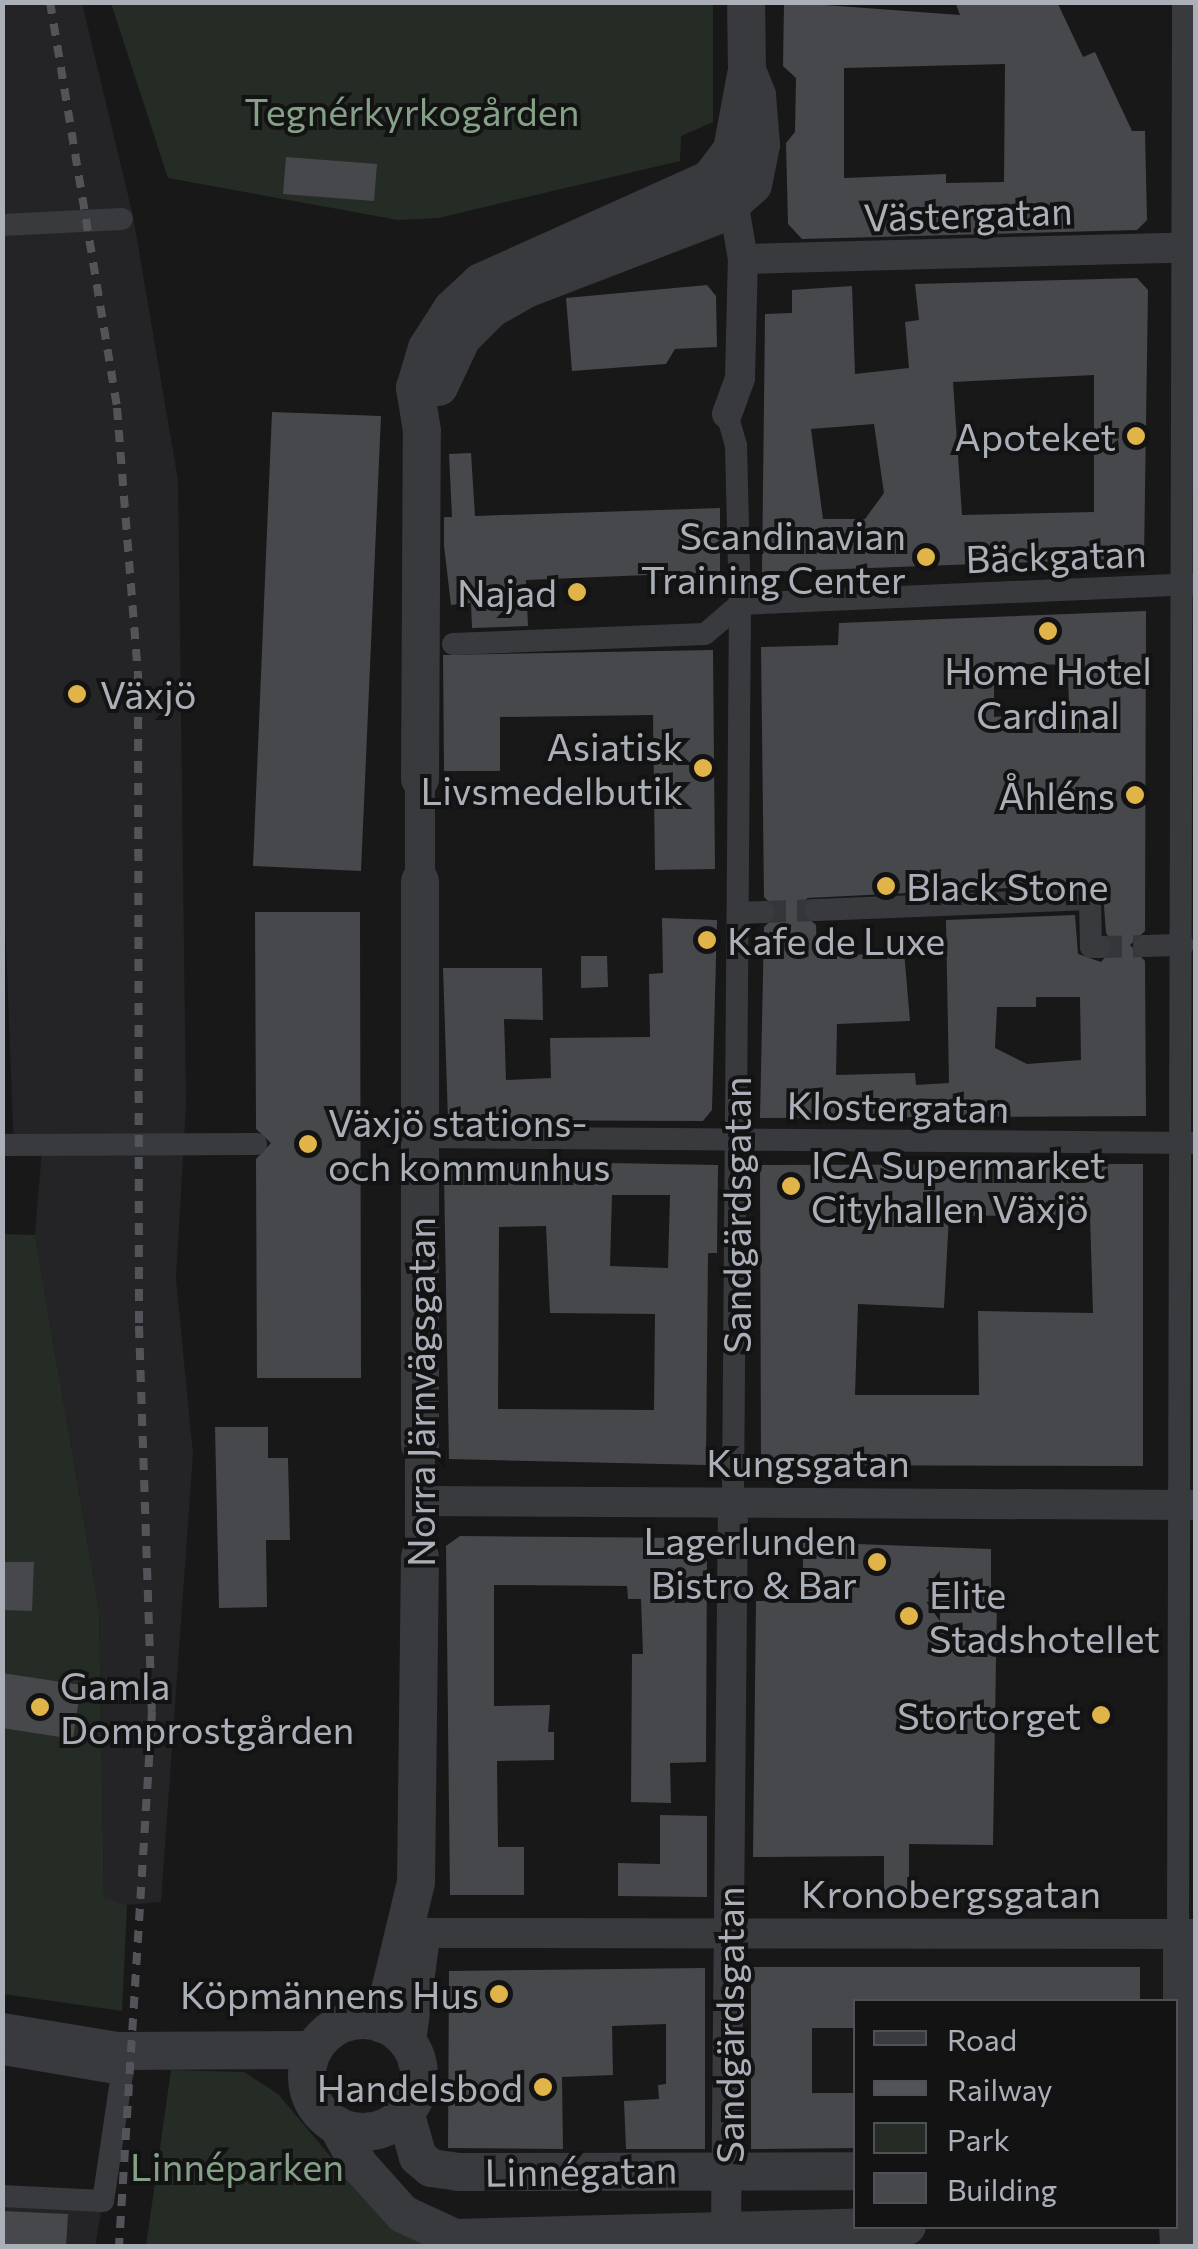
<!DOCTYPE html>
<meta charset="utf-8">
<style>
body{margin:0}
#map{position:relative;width:1198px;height:2249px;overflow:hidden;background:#181819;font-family:Commissioner,sans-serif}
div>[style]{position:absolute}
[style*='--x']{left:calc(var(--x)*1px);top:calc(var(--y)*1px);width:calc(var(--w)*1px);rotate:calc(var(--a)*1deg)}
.built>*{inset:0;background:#242426}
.green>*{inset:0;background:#242c25}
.building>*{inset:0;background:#47484c}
.pedestrian-tunnel>*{height:22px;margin-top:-11px;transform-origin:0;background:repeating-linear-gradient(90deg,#353639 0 22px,transparent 0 33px)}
.pedestrian>*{height:22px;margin:-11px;padding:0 11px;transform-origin:11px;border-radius:11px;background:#393a3e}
.minor>*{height:30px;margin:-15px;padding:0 15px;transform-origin:15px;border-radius:15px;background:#393a3e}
.tertiary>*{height:38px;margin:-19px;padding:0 19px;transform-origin:19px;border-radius:19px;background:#393a3e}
.tertiary>.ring{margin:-19px;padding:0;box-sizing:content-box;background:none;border:38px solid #393a3e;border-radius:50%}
.rail>*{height:8px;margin-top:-4px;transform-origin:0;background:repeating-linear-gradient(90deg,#525459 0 12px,transparent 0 22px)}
.dots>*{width:28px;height:28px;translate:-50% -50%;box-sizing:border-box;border:5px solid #131314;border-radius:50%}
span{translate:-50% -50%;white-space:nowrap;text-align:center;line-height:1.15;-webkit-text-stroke:8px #131314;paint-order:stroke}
.park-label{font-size:38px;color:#84a187}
.street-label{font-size:38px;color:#abafb8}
.poi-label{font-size:38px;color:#abafb8}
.right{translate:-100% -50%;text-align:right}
.left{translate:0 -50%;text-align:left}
.frame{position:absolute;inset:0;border:5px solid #abafb8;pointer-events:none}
.legend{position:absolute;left:853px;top:1999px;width:325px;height:230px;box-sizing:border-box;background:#131314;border:2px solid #505156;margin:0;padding:12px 18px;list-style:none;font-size:30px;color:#abafb8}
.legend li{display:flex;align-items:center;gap:20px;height:50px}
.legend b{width:50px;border:2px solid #505156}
</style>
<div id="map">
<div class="built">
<div style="clip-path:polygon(2px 3px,82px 3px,133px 216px,178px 480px,186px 1106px,176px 1279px,193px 1454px,161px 1902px,127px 1905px,104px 1899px,99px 1610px,35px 1235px,42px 1150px,14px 1152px,2px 839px)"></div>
<div style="clip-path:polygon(3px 2196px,103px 2201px,95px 2246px,3px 2246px)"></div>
</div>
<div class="green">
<div style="clip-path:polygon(111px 3px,713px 3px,713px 122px,681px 136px,680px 161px,438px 218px,398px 220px,168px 178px)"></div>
<div style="clip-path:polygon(2px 1234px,35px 1235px,99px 1610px,104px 1898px,127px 1905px,122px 2011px,3px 1994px)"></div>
<div style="clip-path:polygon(171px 2070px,244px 2072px,278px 2094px,373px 2207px,440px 2246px,146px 2246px)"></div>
</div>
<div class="building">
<div style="clip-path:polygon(evenodd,784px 2px,960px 15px,955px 2px,1057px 2px,1083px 57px,1095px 52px,1132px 131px,1145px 131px,1147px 220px,1137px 230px,802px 239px,788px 224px,786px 143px,795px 132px,796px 78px,783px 66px,784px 2px,1005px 64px,1004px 182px,946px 183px,946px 174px,844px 178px,844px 68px,1005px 64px)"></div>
<div style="clip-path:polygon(286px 157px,377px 164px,374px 201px,283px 194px)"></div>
<div style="clip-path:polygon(evenodd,1137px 278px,1148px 290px,1144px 558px,762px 572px,765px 314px,792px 313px,792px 290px,852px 286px,855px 374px,909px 368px,905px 322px,919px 320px,915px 284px,1137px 278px,1094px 375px,1094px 512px,962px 515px,953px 382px,1094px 375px,1137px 278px,874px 424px,884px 493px,865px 519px,823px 519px,811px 429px,874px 424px)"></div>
<div style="clip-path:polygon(707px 285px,716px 296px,717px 347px,675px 349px,666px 364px,572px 371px,566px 298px)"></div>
<div style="clip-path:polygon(272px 412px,381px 416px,361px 871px,253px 866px)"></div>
<div style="clip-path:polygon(471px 453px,475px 516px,720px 508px,720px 572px,526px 580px,528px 626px,472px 628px,471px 603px,451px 605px,444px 546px,444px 517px,452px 517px,449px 454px)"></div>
<div style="clip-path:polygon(evenodd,1146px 611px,1145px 931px,1130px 945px,1145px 961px,1146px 1116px,760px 1118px,764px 927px,779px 912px,764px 897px,761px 647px,838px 645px,839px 623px,1146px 611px,994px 663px,1068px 665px,1069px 711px,994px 717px,994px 663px,1146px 611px,1089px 884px,1103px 892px,1106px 933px,1115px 946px,1101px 962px,1078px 954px,1075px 915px,946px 920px,949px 1083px,916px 1085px,915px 1073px,836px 1075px,837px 1024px,910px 1021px,904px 951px,817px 958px,816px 925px,801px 912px,807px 898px,1089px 884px,1146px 611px,1036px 997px,1080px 997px,1081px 1060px,1027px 1064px,995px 1048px,997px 1007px,1036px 1007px,1036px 997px)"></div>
<div style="clip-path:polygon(713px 650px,715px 869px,655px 870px,653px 715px,500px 717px,500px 771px,444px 771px,443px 655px)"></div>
<div style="clip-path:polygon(255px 912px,360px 912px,361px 1378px,257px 1378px,256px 1159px,271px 1143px,256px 1129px)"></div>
<div style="clip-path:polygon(662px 918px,717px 920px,712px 1110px,703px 1121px,448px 1120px,443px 968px,542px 968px,543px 1020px,504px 1019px,506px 1080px,551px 1078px,550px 1038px,650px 1037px,649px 974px,663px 973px)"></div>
<div style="clip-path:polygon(581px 956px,607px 956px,608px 987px,581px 988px)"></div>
<div style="clip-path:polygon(evenodd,552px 1162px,718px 1165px,717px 1253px,708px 1253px,706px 1465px,449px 1459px,444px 1175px,456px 1165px,552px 1162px,612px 1195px,670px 1195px,668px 1268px,610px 1266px,612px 1195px,552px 1162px,546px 1226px,550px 1313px,655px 1314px,654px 1410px,498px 1409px,499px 1227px,546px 1226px)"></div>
<div style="clip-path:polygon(evenodd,1143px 1164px,1143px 1466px,761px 1465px,760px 1165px,1143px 1164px,1090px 1215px,1093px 1313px,978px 1311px,979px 1395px,855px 1395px,858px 1304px,944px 1308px,949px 1216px,1090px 1215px)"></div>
<div style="clip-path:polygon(215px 1427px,268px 1427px,268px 1458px,288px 1458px,290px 1540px,266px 1540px,267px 1607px,219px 1608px)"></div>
<div style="clip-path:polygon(460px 1536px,699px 1538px,707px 1547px,706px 1762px,670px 1763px,671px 1803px,631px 1802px,632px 1654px,643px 1654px,641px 1599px,628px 1599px,627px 1586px,494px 1585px,494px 1706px,550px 1705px,548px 1732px,554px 1732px,554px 1760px,497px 1761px,498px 1847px,524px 1847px,524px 1895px,450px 1895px,446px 1546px)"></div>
<div style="clip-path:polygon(803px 1542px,991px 1549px,991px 1598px,997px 1598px,993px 1845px,909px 1844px,909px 1896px,884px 1896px,884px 1856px,753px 1857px,756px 1601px,803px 1601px)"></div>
<div style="clip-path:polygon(2px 1562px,34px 1562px,32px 1611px,2px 1610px)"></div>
<div style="clip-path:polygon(2px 1673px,81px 1685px,73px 1739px,2px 1728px)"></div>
<div style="clip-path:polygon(660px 1815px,707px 1816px,707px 1897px,618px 1896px,618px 1863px,660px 1864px)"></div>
<div style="clip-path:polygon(751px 1967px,1140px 1967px,1140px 2002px,856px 2002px,856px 2028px,812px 2028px,812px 2093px,856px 2093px,856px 2148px,751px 2149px)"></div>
<div style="clip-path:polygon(705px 1968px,705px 2149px,626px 2149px,624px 2101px,659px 2099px,658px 2085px,666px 2084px,666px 2024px,612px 2026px,613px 2075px,562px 2077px,563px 2149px,448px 2148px,449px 1971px)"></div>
<div style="clip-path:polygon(2px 2211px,68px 2214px,66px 2246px,2px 2246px)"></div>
</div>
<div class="pedestrian-tunnel">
<div style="--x:764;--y:912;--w:52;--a:-2.2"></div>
<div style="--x:1100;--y:947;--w:45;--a:-1.3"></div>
</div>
<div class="pedestrian">
<div style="--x:2;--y:225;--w:120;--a:-2.9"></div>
<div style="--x:727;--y:414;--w:32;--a:74"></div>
<div style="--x:736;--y:445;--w:159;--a:88.6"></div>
<div style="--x:740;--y:604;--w:898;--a:90.45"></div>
<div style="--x:740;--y:604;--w:456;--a:-2.5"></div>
<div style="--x:453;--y:644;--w:252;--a:-2.3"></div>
<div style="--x:705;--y:634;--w:46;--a:-40.6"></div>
<div style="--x:816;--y:910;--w:274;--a:-2.3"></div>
<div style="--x:1090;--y:899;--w:48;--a:88.8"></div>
<div style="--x:1091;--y:947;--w:9;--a:0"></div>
<div style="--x:738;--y:913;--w:26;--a:-2"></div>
<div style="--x:1145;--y:946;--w:38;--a:-2"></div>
<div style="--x:419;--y:1137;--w:777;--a:0.44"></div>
<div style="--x:2;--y:1145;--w:254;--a:-0.2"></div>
<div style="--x:1178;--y:1934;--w:1932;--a:-89.85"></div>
<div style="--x:2;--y:2054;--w:122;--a:9.5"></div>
<div style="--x:122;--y:2074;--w:128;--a:98.5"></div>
<div style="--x:103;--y:2201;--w:101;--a:-177.2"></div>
</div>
<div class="minor">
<div style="--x:743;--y:259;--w:453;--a:-1.5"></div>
<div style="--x:727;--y:414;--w:38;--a:-70"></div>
<div style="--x:740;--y:378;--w:119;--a:-88.6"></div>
<div style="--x:743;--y:259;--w:53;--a:-99.8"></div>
<div style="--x:420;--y:881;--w:102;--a:-90"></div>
<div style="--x:420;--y:1445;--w:112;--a:90"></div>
<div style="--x:420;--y:1501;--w:776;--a:0.3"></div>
<div style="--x:408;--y:1933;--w:788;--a:0.07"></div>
<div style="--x:1178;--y:1934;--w:249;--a:90"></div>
<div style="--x:726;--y:2229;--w:727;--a:-89.45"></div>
</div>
<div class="tertiary">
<div style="--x:439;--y:387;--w:54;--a:-64.9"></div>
<div style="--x:462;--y:338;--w:41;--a:-45"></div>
<div style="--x:491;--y:309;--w:40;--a:-29.7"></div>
<div style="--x:526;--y:289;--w:207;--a:-21"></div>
<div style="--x:719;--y:215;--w:45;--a:-41.4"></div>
<div style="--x:753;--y:185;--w:41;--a:-78.7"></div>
<div style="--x:761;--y:145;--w:50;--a:-94.6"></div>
<div style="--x:757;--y:95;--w:27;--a:-112"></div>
<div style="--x:747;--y:70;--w:68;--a:-90.8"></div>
<div style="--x:420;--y:779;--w:348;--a:-89.7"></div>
<div style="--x:422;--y:431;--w:44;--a:-99.2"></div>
<div style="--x:415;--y:388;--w:42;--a:-73.3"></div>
<div style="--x:427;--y:348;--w:46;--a:-57.3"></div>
<div style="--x:452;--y:309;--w:40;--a:-43"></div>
<div style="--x:481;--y:282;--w:251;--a:-24.2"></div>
<div style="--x:710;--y:179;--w:36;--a:-53"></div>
<div style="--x:732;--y:150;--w:81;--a:-79.4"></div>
<div style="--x:420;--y:1445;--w:564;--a:-90"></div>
<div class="ring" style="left:307px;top:2020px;width:74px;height:74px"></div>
<div style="--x:382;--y:2024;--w:146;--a:-76.5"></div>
<div style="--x:416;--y:1882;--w:325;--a:-89.3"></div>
<div style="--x:2;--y:2032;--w:117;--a:9.4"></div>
<div style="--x:117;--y:2051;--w:196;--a:-0.3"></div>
<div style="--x:407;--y:2041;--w:97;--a:-82.3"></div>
<div style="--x:405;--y:2112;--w:47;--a:73.9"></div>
<div style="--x:418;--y:2157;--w:17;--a:40"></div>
<div style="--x:431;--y:2168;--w:27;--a:8"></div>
<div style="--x:458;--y:2172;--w:398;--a:-0.1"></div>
<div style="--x:337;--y:2125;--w:46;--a:61.2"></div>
<div style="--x:359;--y:2165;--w:66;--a:48.1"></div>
<div style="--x:403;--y:2214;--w:57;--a:24.8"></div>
<div style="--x:455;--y:2238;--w:452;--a:-1.5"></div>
<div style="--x:1176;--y:2183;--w:63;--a:87.3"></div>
</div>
<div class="rail">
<div style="--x:50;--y:2;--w:411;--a:80.6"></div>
<div style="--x:117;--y:408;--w:266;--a:85.5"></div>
<div style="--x:138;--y:673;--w:653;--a:89.91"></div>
<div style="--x:139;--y:1326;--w:385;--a:88.1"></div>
<div style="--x:152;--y:1711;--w:536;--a:93.53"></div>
</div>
<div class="dots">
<div style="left:1136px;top:436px;background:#e0b449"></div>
<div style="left:926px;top:557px;background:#e0b449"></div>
<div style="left:577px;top:592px;background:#e0b449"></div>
<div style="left:1048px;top:631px;background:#e0b449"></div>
<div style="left:77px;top:694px;background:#e0b449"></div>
<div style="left:703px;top:768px;background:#e0b449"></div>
<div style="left:1135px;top:795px;background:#e0b449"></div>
<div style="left:886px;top:886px;background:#e0b449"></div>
<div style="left:707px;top:940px;background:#e0b449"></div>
<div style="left:308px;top:1144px;background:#e0b449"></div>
<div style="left:791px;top:1186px;background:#e0b449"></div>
<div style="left:877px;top:1562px;background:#e0b449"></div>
<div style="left:909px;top:1616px;background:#e0b449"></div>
<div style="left:40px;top:1707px;background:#e0b449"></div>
<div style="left:1101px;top:1715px;background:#e0b449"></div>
<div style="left:499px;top:1994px;background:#e0b449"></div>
<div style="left:543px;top:2087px;background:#e0b449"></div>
</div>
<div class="park-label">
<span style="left:412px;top:111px">Tegnérkyrkogården</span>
<span style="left:237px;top:2166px">Linnéparken</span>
</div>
<div class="street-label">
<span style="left:968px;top:213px;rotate:-2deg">Västergatan</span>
<span style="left:1056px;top:555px;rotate:-2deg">Bäckgatan</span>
<span style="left:898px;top:1106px;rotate:1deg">Klostergatan</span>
<span style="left:736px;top:1215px;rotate:-90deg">Sandgärdsgatan</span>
<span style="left:420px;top:1392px;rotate:-90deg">Norra Järnvägsgatan</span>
<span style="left:808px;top:1462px">Kungsgatan</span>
<span style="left:951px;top:1893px">Kronobergsgatan</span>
<span style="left:729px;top:2025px;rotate:-90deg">Sandgärdsgatan</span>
<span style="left:581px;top:2170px;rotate:-1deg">Linnégatan</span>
</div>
<div class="poi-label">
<span class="right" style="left:1116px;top:436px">Apoteket</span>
<span class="right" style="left:906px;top:557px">Scandinavian<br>Training Center</span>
<span class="right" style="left:557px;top:592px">Najad</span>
<span style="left:1048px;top:692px">Home Hotel<br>Cardinal</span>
<span class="left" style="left:100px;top:694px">Växjö</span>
<span class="right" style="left:683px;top:768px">Asiatisk<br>Livsmedelbutik</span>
<span class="right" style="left:1115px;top:795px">Åhléns</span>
<span class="left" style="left:906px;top:886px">Black Stone</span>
<span class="left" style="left:727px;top:940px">Kafe de Luxe</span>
<span class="left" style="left:328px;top:1144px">Växjö stations-<br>och kommunhus</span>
<span class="left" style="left:811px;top:1186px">ICA Supermarket<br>Cityhallen Växjö</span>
<span class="right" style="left:857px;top:1562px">Lagerlunden<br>Bistro &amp; Bar</span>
<span class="left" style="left:929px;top:1616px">Elite<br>Stadshotellet</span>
<span class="left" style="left:60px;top:1707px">Gamla<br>Domprostgården</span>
<span class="right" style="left:1081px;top:1715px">Stortorget</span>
<span class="right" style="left:479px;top:1994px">Köpmännens Hus</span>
<span class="right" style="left:523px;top:2087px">Handelsbod</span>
</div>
<div class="frame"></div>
<ul class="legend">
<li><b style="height:12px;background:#393a3e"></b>Road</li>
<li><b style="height:12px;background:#525459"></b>Railway</li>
<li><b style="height:28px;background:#242c25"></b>Park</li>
<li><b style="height:28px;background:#47484c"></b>Building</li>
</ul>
</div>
